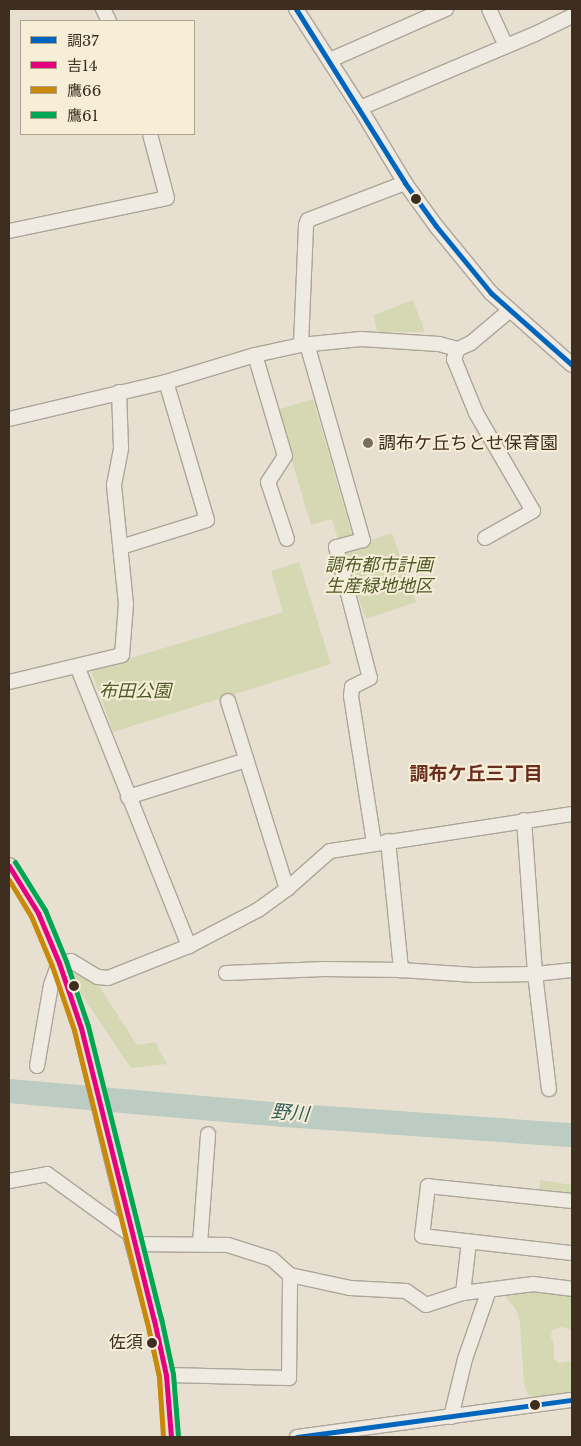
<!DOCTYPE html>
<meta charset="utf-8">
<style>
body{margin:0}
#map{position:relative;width:581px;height:1446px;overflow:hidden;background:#e7e0d1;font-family:"Libre Baskerville","Noto Sans JP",serif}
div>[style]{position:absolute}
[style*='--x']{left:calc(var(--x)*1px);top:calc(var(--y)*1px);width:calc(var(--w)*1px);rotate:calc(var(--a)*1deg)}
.green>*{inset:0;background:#d6d7b3}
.river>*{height:24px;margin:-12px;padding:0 12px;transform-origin:12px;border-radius:12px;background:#bcccc2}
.roads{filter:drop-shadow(1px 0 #ada599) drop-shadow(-1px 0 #ada599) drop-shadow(0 1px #ada599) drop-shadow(0 -1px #ada599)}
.minor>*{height:14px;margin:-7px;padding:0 7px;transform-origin:7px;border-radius:7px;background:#efebe3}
.major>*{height:16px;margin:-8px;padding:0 8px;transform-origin:8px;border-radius:8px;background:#e6e1d4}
.bus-1>*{height:5px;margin:-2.5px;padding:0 2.5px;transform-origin:2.5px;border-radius:2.5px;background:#0065bd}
.bus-2>*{height:5px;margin:-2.5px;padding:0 2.5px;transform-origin:2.5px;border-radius:2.5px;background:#e5007d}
.bus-3>*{height:5px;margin:-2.5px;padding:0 2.5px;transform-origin:2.5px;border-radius:2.5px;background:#c88808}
.bus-4>*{height:5px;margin:-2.5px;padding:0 2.5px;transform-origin:2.5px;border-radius:2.5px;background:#00a651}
.dots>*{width:14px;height:14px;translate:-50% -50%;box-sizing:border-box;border:2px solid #f7eed8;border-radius:50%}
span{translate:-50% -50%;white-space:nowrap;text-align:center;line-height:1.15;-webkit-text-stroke:4px #f7eed8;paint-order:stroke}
.bus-label{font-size:17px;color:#3d2e20}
.right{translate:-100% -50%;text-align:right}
.poi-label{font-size:18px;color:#3d2e20}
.left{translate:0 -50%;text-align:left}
.park-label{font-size:18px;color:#4d5a26;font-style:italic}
.neighbourhood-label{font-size:19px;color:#6b2e1e;font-weight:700}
.water-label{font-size:19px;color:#2f5d5a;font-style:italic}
.frame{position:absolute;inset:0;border:10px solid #3d2e20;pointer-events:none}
.legend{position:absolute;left:20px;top:20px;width:175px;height:115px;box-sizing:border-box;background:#f7eed8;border:1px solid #ada18e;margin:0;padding:6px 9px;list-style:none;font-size:15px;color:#3d2e20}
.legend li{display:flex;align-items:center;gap:10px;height:25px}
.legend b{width:25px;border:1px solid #ada18e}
</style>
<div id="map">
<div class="green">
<div style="clip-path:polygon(413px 300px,425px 332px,377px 332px,374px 315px)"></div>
<div style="clip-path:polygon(313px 399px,353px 538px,339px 542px,332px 519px,311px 525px,277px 410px)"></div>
<div style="clip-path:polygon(392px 533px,416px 602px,366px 619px,342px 550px)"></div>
<div style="clip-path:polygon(299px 562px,331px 664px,113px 732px,91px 670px,283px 612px,271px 571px)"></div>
<div style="clip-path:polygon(76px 968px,97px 983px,137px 1045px,155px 1042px,167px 1064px,131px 1068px,76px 986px,72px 970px)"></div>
<div style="clip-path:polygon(540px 1180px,572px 1185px,572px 1209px,538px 1203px)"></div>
<div style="clip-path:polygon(529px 1277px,572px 1280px,572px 1332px,568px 1328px,560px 1327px,552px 1330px,551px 1337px,554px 1344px,554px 1359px,559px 1363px,572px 1361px,572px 1392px,537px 1399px,528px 1395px,524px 1383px,520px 1323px,516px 1309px,506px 1298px,510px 1289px)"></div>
</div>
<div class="river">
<div style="--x:9;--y:1091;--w:276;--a:5"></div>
<div style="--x:284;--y:1115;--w:289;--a:4"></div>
</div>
<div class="roads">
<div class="minor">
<div style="--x:103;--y:9;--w:13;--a:63"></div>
<div style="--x:296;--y:9;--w:118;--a:57.1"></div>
<div style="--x:360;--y:108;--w:87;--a:59"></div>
<div style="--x:405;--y:183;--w:53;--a:54.2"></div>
<div style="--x:436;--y:226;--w:87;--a:50.6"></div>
<div style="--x:491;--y:293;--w:108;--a:41.6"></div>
<div style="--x:489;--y:9;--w:41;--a:65.3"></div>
<div style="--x:330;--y:60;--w:127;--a:-23.7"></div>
<div style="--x:360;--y:108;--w:190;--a:-22.9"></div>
<div style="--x:535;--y:34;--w:41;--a:-25.9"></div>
<div style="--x:9;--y:231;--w:161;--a:-11.8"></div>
<div style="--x:167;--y:198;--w:66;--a:-104.9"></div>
<div style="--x:307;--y:344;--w:204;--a:74.1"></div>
<div style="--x:363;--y:540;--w:28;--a:165"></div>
<div style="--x:336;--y:547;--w:135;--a:75.5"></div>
<div style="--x:370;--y:678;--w:20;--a:153"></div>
<div style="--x:352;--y:687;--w:9;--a:96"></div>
<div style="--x:351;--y:696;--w:149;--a:81.1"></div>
<div style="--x:301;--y:345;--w:120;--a:-87.6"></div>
<div style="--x:306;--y:225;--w:5;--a:-68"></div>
<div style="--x:308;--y:220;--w:104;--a:-20.9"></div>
<div style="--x:458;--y:349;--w:11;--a:112"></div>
<div style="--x:454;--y:359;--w:58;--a:67.8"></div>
<div style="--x:476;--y:413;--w:113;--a:59.8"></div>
<div style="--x:533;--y:511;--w:55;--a:150.6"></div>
<div style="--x:255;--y:355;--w:105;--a:73.5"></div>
<div style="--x:285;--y:456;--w:31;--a:123"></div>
<div style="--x:268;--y:482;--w:60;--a:71.6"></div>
<div style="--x:9;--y:419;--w:161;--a:-13.3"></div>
<div style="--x:166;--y:382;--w:93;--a:-16.9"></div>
<div style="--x:255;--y:355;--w:47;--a:-12.3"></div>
<div style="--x:301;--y:345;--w:60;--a:-5.7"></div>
<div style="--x:361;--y:339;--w:78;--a:3.7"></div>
<div style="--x:439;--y:344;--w:20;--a:15"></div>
<div style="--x:458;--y:349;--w:14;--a:-25"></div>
<div style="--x:471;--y:343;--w:51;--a:-40.2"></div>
<div style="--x:121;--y:547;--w:90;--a:-17.4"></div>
<div style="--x:207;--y:520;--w:144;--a:-106.5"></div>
<div style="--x:77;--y:666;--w:302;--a:68.2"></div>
<div style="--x:9;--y:682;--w:116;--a:-13.4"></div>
<div style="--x:122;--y:655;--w:51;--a:-85.5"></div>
<div style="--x:126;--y:604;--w:120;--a:-95.8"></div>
<div style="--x:114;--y:485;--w:38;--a:-79"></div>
<div style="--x:121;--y:448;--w:56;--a:-92"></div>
<div style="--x:228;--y:701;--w:197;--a:72.6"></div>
<div style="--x:128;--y:797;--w:124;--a:-17.4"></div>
<div style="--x:524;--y:820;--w:154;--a:85.9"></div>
<div style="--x:535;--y:974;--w:37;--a:-6"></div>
<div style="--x:388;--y:841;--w:130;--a:84.2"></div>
<div style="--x:226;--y:973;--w:98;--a:-2.3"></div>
<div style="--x:324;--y:969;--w:77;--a:0.7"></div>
<div style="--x:401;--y:970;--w:74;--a:3.9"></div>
<div style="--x:475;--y:975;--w:60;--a:-1"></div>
<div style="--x:535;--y:974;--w:116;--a:83.1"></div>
<div style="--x:37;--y:1066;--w:82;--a:-80.2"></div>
<div style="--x:51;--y:985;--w:23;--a:-70"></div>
<div style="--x:59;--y:963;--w:12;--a:-9"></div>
<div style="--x:71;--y:961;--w:31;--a:31"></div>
<div style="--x:98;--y:977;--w:10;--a:6"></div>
<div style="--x:108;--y:978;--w:87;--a:-21.6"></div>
<div style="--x:189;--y:946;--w:78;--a:-27.6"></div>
<div style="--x:258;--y:910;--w:36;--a:-36"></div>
<div style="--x:287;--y:889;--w:57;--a:-41.5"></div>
<div style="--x:330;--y:851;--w:245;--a:-8.7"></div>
<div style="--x:9;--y:1181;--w:39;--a:-10"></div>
<div style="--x:47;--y:1174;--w:102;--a:35.9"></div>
<div style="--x:572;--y:1201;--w:145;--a:-174.1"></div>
<div style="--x:428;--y:1186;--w:50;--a:96.8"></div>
<div style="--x:422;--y:1236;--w:151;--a:6.5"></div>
<div style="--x:134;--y:1244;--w:94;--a:0.6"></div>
<div style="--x:228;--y:1245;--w:46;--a:17.7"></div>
<div style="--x:272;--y:1259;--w:24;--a:42"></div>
<div style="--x:290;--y:1275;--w:61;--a:12.2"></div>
<div style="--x:350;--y:1288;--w:56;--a:3.1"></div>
<div style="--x:406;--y:1291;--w:24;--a:35"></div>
<div style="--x:426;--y:1305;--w:39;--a:-18"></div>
<div style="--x:463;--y:1293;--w:71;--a:-7.3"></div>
<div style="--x:533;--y:1284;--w:39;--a:7"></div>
<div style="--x:200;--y:1244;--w:110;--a:-85.8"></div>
<div style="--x:463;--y:1293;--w:51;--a:-83.3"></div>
<div style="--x:166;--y:1375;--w:123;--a:1.4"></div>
<div style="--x:289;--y:1378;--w:103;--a:-89.4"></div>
<div style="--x:451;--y:1417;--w:60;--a:-76.4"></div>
<div style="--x:465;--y:1359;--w:73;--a:-70.8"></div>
<div style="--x:297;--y:1437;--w:277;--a:-7.7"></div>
</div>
<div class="major">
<div style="--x:9;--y:866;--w:55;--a:58.3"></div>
<div style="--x:38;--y:913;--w:54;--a:67.2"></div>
<div style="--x:59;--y:963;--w:69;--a:71.3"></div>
<div style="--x:81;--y:1028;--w:201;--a:76.4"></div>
<div style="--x:128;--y:1223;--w:100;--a:75"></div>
<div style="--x:154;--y:1320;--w:56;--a:77.7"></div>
<div style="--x:166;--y:1375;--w:62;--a:85.4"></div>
</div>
</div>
<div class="bus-1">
<div style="--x:296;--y:9;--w:205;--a:57.9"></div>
<div style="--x:405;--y:183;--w:53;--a:54.2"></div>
<div style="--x:436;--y:226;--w:87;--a:50.6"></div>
<div style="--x:491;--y:293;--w:108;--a:41.6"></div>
<div style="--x:297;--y:1437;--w:277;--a:-7.7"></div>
</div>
<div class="bus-2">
<div style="--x:9;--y:866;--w:55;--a:58.3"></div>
<div style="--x:38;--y:913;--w:54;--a:67.2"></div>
<div style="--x:59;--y:963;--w:69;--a:71.3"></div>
<div style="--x:81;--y:1028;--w:301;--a:76"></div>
<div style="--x:154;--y:1320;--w:56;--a:77.7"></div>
<div style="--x:166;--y:1375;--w:62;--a:85.4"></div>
</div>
<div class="bus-3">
<div style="--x:9;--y:880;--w:42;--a:58.6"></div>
<div style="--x:31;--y:916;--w:54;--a:67.2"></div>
<div style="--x:52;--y:966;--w:68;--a:71"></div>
<div style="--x:74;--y:1030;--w:301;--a:76"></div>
<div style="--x:147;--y:1322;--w:55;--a:77.5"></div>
<div style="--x:159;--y:1376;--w:61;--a:86.2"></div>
</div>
<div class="bus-4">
<div style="--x:15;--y:862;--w:57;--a:58"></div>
<div style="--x:45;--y:910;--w:55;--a:67.6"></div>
<div style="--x:66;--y:961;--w:69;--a:71.3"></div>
<div style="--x:88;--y:1026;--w:301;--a:76"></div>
<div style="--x:161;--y:1318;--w:57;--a:77.9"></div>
<div style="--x:173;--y:1374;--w:62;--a:85.4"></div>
</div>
<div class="dots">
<div style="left:416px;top:199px;background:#3d2e20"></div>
<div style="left:368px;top:443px;background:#786c5e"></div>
<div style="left:74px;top:986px;background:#3d2e20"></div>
<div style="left:152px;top:1343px;background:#3d2e20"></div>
<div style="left:535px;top:1405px;background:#3d2e20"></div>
</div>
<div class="bus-label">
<span class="right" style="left:143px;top:1343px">佐須</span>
</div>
<div class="poi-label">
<span class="left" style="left:378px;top:443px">調布ケ丘ちとせ保育園</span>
</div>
<div class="park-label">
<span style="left:379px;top:576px">調布都市計画<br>生産緑地地区</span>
<span style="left:135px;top:691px">布田公園</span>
</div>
<div class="neighbourhood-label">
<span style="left:476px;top:774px">調布ケ丘三丁目</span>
</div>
<div class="water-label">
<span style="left:290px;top:1113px;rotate:5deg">野川</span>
</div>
<div class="frame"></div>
<ul class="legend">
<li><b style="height:6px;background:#0065bd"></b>調37</li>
<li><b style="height:6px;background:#e5007d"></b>吉14</li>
<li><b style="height:6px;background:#c88808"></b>鷹66</li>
<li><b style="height:6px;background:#00a651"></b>鷹61</li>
</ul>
</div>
